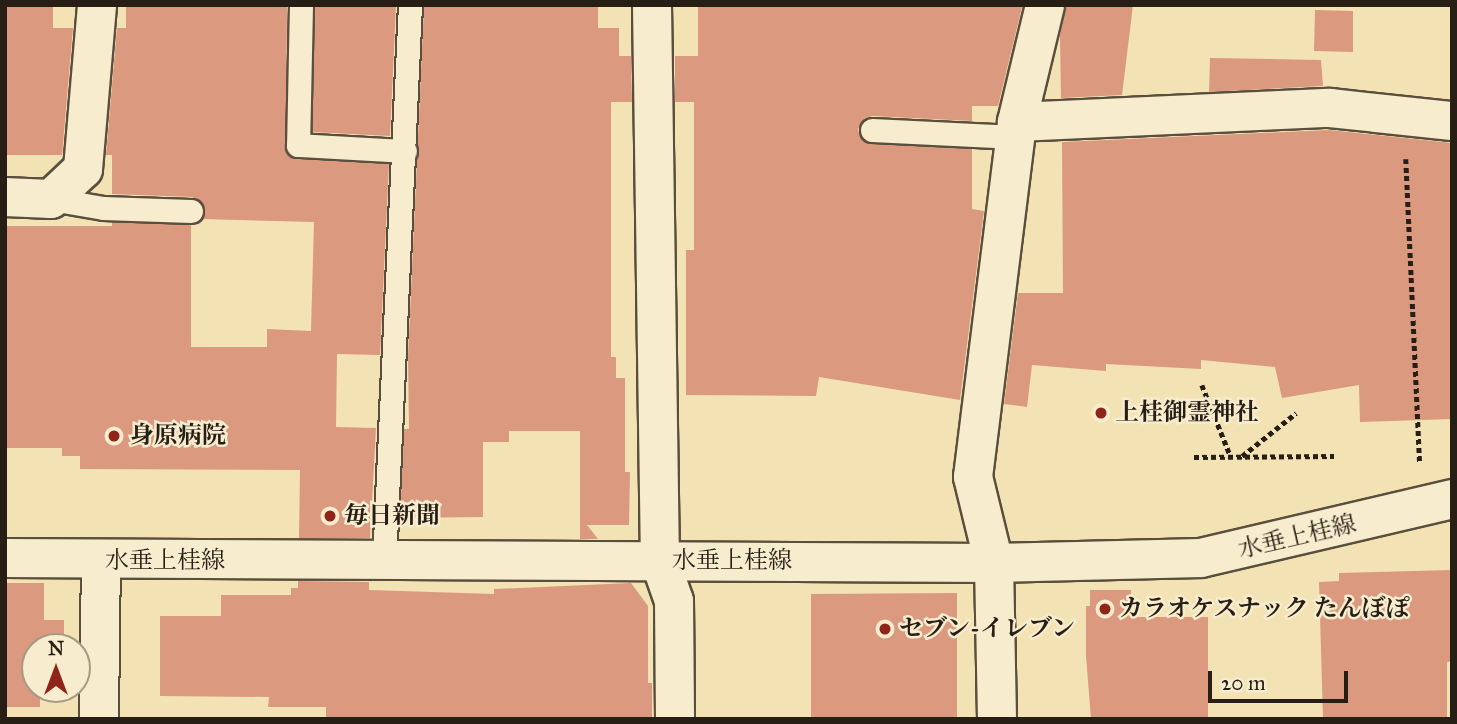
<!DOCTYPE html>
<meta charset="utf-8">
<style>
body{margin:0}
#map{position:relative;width:1457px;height:724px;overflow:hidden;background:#f3e2b4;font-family:"IM FELL Great Primer","Noto Serif JP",serif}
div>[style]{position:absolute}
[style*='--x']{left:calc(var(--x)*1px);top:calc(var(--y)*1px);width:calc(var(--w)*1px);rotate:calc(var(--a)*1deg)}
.building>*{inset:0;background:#db9980}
.path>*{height:4.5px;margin-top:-2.25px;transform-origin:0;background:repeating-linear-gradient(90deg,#271e15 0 5px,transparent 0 8.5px)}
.roads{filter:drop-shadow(2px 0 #5a4f3d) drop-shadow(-2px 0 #5a4f3d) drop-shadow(0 2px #5a4f3d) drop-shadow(0 -2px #5a4f3d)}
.lane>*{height:23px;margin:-11.5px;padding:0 11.5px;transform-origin:11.5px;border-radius:11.5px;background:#f7ecce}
.street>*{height:38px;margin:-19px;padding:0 19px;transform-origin:19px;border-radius:19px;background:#f7ecce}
.secondary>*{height:38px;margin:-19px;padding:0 19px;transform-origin:19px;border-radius:19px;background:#f7ecce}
.dots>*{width:19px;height:19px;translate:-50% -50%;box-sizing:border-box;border:4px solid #f7ecce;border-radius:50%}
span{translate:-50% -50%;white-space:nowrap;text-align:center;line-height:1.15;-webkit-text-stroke:5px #f7ecce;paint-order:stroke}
.poi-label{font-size:24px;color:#271e15;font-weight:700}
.left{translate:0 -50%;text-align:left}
.street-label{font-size:24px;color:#271e15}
.frame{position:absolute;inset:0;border:7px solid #271e15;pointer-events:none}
.north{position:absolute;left:21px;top:633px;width:70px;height:70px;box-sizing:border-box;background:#f7ecce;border:2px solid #a49a84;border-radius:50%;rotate:0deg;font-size:19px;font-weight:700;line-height:28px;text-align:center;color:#271e15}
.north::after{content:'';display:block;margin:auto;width:24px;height:32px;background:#8f2418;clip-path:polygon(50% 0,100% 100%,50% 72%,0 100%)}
.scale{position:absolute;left:1208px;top:671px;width:140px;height:32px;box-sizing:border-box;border:4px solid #271e15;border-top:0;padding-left:9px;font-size:21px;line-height:24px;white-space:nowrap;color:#271e15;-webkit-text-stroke:5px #f7ecce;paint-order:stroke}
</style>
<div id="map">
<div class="building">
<div style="clip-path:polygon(6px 5px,53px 5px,53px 28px,73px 28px,62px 155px,6px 155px)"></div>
<div style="clip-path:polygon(126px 5px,287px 5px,286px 152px,297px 159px,389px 164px,380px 355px,337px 354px,336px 427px,376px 428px,370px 538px,299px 538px,300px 470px,80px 469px,80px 456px,62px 456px,62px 448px,5px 448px,5px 226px,112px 226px,112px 222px,191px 225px,191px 347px,267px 347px,267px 329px,311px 331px,314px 222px,202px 219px,204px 205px,192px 197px,112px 194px,112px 155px,106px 155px,117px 28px,126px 28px)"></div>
<div style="clip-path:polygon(315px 5px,396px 5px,390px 136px,312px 132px)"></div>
<div style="clip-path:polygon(424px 5px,598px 5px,598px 28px,619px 28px,619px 56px,631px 56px,632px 102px,611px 102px,611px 357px,616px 357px,616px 378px,625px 378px,625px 472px,630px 472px,629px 525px,587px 525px,598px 539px,580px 539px,580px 431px,509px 431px,509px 442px,483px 442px,483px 517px,400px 518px,404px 429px,409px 429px,408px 356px)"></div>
<div style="clip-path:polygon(698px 5px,1022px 7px,998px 106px,972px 106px,972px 121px,873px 116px,865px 118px,858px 129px,860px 137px,871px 144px,972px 149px,972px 209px,984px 211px,960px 400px,819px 377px,816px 396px,686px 395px,686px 250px,694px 250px,694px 102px,675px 102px,675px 56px,698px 56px)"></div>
<div style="clip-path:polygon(1066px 5px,1133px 5px,1122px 95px,1061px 98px,1060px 35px)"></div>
<div style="clip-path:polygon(1315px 10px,1353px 11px,1353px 52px,1314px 51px)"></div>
<div style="clip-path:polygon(1210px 58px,1321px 60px,1323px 86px,1209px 92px)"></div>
<div style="clip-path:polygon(1329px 130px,1452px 143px,1452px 419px,1360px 422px,1359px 385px,1282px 398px,1275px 367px,1201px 360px,1201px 369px,1106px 364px,1106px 371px,1032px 365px,1027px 407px,1004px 404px,1018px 293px,1063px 293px,1062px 142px)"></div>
<div style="clip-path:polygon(1452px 570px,1452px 661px,1447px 662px,1447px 719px,1323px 719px,1319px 582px,1339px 581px,1339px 573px)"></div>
<div style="clip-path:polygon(298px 581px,369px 582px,369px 590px,494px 594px,494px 589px,631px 583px,648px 606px,648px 683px,652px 683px,652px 719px,326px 719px,326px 707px,268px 707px,269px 697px,160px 696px,160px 616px,221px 616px,221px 595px,291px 595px,291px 588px,298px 588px)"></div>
<div style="clip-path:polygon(5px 583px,44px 583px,44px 620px,64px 620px,64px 647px,35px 647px,35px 689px,64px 689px,40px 692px,40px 707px,5px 707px)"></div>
<div style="clip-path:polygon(1090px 590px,1131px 590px,1131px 617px,1208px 617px,1208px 719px,1091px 719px,1086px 656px,1086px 606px,1090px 606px)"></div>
<div style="clip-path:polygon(957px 593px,957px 719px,811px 719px,811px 594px)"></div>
</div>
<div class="path">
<div style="--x:1406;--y:159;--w:303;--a:87.4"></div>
<div style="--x:1202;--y:385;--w:78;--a:68.1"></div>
<div style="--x:1242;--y:456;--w:69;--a:-38.5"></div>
<div style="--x:1194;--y:457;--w:140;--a:-0.4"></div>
</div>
<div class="roads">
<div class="lane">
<div style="--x:301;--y:5;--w:140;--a:91.2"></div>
<div style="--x:298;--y:145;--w:107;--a:3.2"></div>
<div style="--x:872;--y:130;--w:143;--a:2.8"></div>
<div style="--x:51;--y:199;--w:53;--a:9.8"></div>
<div style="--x:103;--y:208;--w:88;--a:2"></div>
<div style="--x:384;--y:562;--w:558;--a:-87.33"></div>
</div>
<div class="street">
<div style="--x:652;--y:5;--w:556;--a:89.18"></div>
<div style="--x:660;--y:561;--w:42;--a:70.7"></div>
<div style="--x:674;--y:601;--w:118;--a:89.5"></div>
<div style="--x:1017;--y:122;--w:313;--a:-2.6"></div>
<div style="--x:1330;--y:108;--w:123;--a:6.1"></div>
<div style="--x:5;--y:197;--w:46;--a:2.5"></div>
<div style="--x:51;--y:199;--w:44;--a:-43.2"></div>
<div style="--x:83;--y:169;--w:165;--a:-85.1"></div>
<div style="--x:99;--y:719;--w:158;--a:-89.3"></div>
<div style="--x:997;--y:719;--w:156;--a:-91.1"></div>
<div style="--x:994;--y:563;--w:89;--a:-103.7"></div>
<div style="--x:973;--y:477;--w:358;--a:-82.9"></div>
<div style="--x:1017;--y:122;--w:120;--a:-76.5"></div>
</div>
<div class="secondary">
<div style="--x:5;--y:558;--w:989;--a:0.29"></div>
<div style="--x:994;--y:563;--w:207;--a:-1.4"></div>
<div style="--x:1201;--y:558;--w:258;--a:-13.2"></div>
</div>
</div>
<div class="dots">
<div style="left:1101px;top:413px;background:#8f2418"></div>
<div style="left:114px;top:436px;background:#8f2418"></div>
<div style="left:330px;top:516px;background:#8f2418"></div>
<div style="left:1105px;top:609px;background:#8f2418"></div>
<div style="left:885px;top:629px;background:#8f2418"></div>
</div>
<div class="poi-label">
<span class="left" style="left:1115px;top:413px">上桂御霊神社</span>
<span class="left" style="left:130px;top:436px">身原病院</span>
<span class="left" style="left:344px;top:516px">毎日新聞</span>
<span class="left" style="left:1119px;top:609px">カラオケスナック たんぼぽ</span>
<span class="left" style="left:899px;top:629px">セブン-イレブン</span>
</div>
<div class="street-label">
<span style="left:1297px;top:537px;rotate:-13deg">水垂上桂線</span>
<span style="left:165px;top:561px">水垂上桂線</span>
<span style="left:732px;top:561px">水垂上桂線</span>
</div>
<div class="frame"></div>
<div class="north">N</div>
<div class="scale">20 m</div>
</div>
